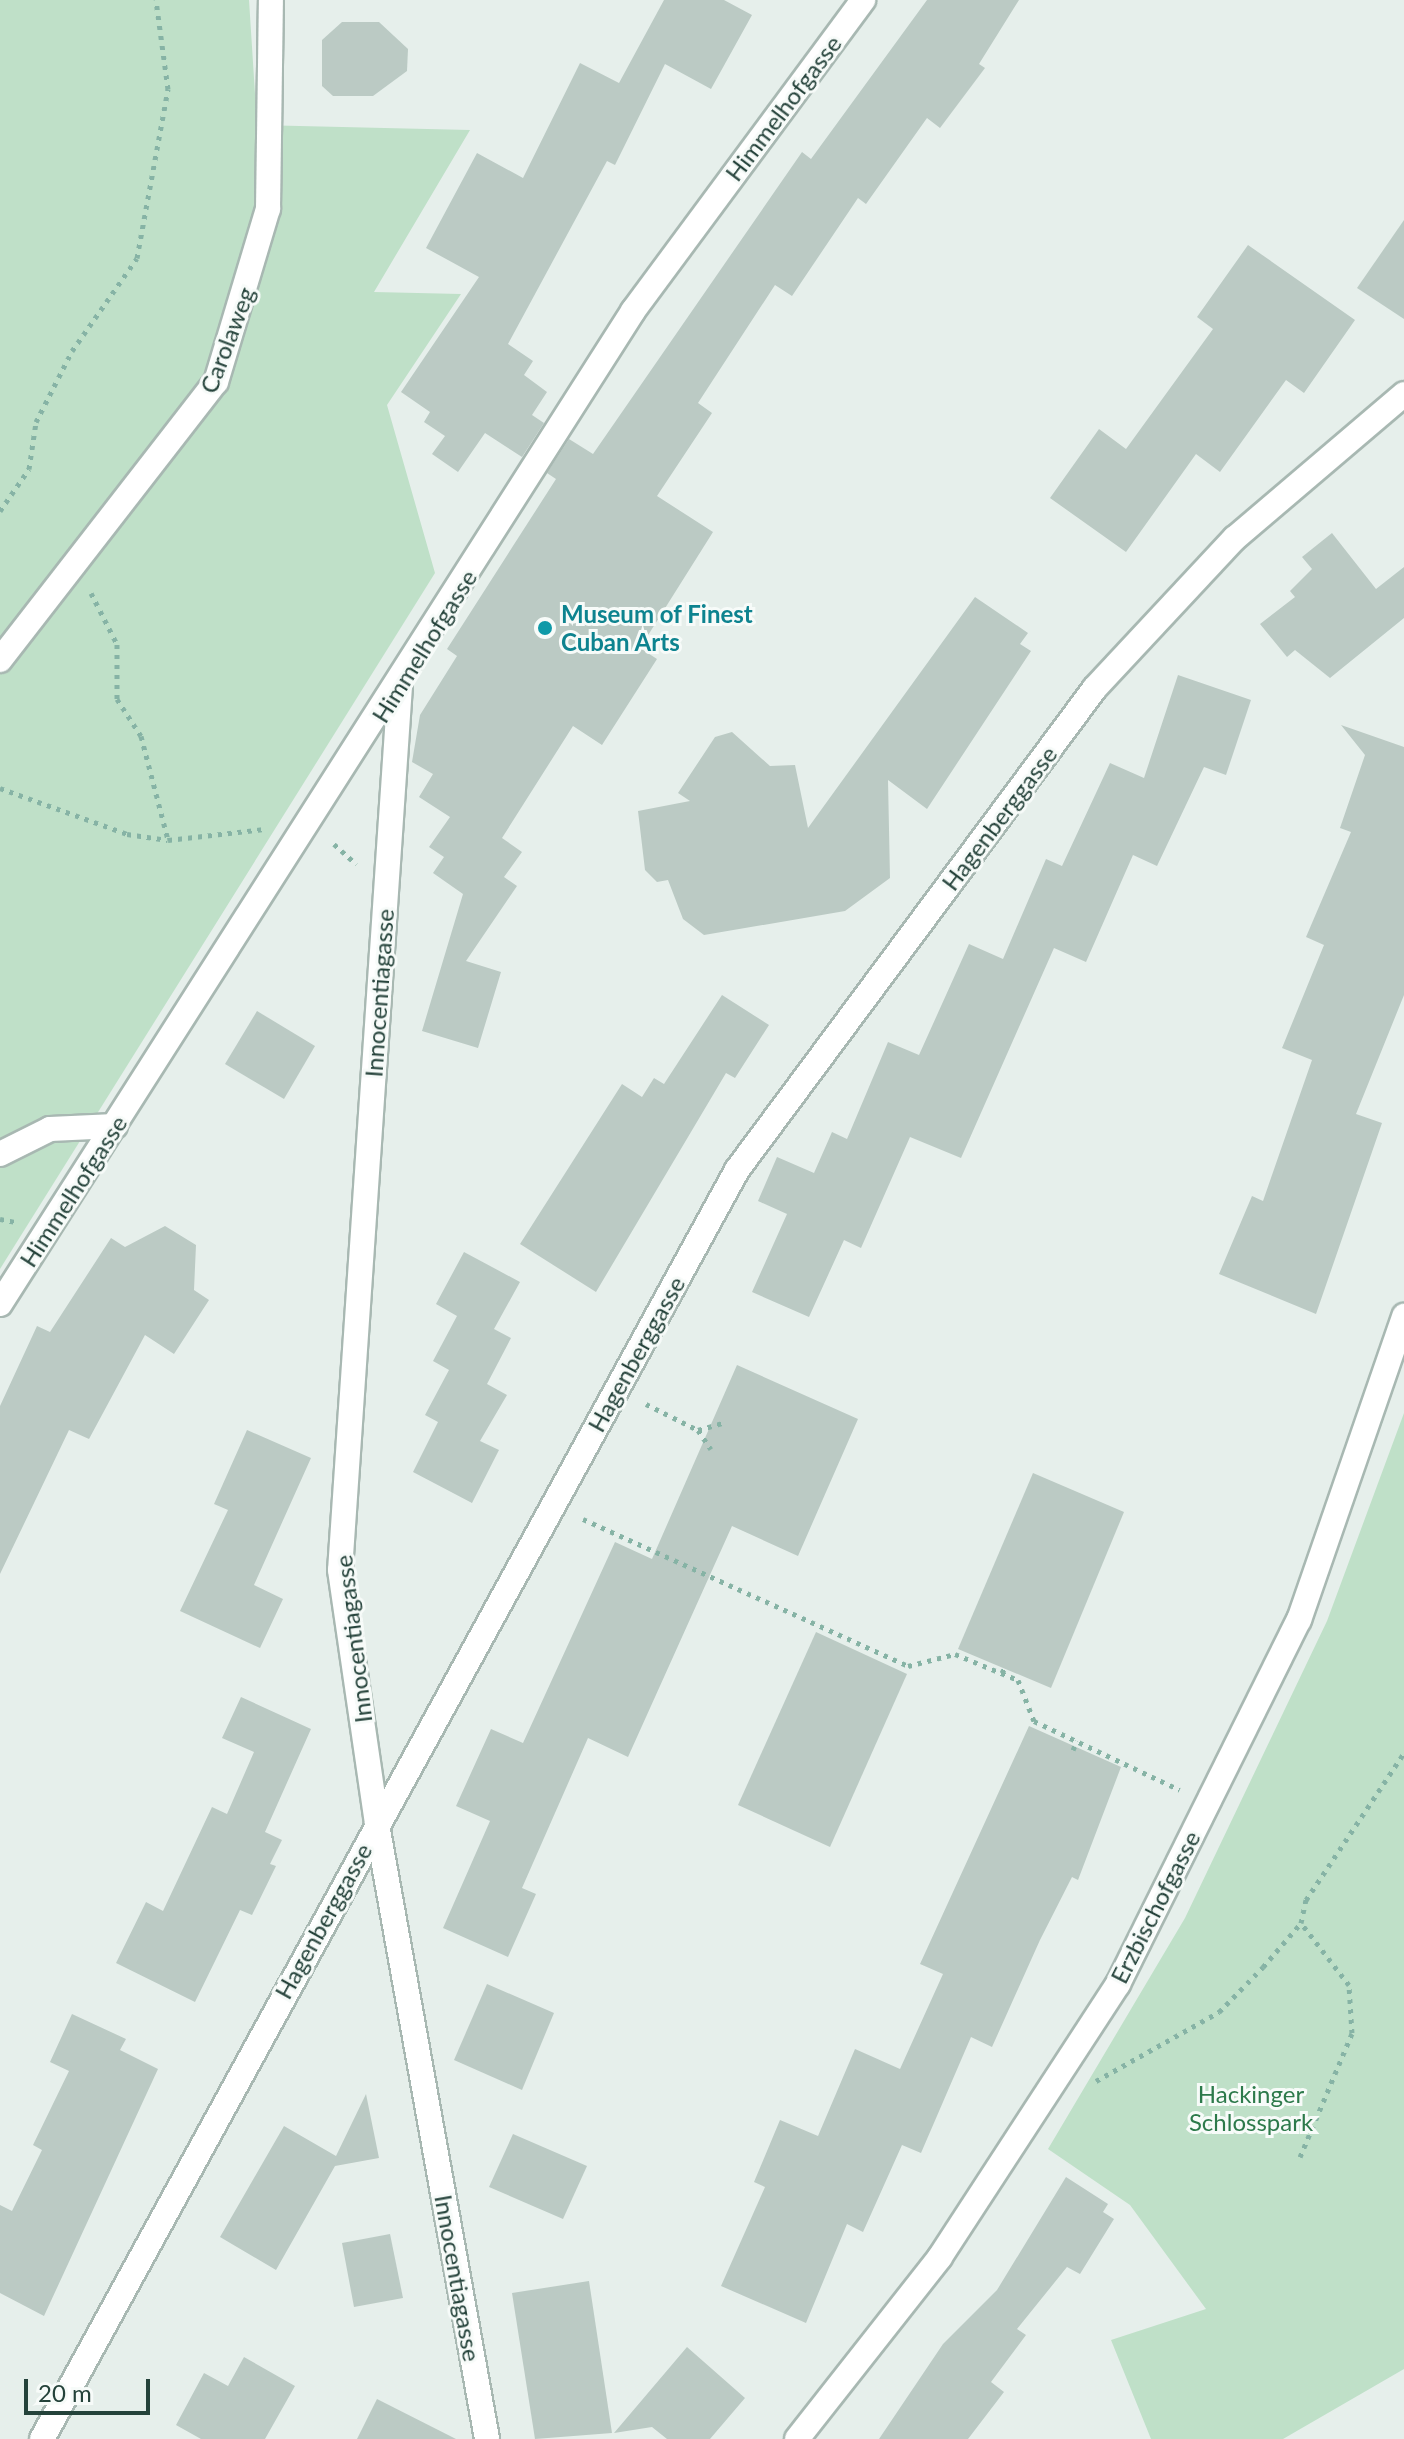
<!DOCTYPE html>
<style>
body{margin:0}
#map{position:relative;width:1404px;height:2439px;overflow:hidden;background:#e6efeb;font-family:Lato,sans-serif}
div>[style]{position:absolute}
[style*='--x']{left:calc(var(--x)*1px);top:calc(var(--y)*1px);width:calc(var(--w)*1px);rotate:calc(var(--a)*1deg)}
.green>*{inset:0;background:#bfe0c8}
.building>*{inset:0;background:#bbcac4}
.path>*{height:5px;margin-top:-2.5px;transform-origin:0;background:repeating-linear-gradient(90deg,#86b3a5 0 4px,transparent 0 10px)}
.roads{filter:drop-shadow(2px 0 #a8b8b2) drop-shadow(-2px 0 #a8b8b2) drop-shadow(0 2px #a8b8b2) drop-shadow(0 -2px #a8b8b2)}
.minor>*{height:24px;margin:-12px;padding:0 12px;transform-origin:12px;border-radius:12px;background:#fff}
.dots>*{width:22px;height:22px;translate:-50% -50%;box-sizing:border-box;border:4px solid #f7fbf9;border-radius:50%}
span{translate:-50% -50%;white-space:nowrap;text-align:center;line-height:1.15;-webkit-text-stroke:6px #f7fbf9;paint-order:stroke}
.street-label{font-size:24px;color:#24423a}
.culture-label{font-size:24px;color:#0d838f;font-weight:700}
.left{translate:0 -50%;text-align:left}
.park-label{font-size:24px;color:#2d7a4b}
.scale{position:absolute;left:24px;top:2379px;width:126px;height:36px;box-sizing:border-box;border:4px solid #24423a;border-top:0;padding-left:10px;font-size:24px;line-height:28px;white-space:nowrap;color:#24423a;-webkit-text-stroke:6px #f7fbf9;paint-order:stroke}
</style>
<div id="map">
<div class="green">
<div style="clip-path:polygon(0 0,249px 0,257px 125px,470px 130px,374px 292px,461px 294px,387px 405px,435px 573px,0 1269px)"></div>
<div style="clip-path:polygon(1404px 1413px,1404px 2369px,1283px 2439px,1151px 2439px,1111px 2340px,1206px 2309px,1130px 2205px,1048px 2149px,1185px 1918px,1327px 1621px)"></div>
</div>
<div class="building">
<div style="clip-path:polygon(664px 0,724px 0,752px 15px,711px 89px,665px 64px,615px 165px,607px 161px,508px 344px,533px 361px,524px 375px,547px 392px,532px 415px,544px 423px,522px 457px,485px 433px,458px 472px,432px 454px,445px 436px,424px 422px,430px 412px,401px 392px,479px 277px,426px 248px,477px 153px,523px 178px,580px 63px,619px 83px)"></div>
<div style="clip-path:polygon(927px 0,1019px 0,979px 64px,985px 68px,940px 128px,927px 118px,866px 204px,858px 198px,792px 296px,775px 285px,698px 403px,712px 413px,657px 496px,713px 532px,640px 648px,657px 659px,602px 745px,573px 726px,502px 838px,522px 852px,504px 877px,517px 886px,466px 961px,501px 972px,478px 1048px,422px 1031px,463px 894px,433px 873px,444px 857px,429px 847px,450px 817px,419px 797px,433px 774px,412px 762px,420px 715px,457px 656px,447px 649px,556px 479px,547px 473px,569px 439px,593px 454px,802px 152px,811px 159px)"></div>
<div style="clip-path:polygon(342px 22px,379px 22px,408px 49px,407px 71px,373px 96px,333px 96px,322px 86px,322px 40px)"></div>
<div style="clip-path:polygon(1404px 220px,1404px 319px,1357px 288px)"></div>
<div style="clip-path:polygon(1248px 245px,1355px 320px,1304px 393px,1286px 380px,1220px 472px,1196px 454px,1126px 552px,1050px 498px,1099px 429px,1126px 449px,1213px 329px,1197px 317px)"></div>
<div style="clip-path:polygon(1332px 533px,1376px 589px,1404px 567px,1404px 618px,1330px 678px,1295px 650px,1287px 657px,1260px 624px,1295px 597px,1290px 591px,1312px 569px,1302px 557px)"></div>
<div style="clip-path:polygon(975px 597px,1028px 633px,1020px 644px,1031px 651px,927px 809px,888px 780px,890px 878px,845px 911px,704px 935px,683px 919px,668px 880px,657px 882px,645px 870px,638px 811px,690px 801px,678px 793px,715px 737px,732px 732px,770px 766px,795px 765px,808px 828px)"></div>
<div style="clip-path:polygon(1178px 675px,1251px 700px,1226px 775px,1204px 767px,1157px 866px,1133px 855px,1086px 962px,1054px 948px,961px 1158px,910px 1137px,861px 1248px,844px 1240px,809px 1317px,752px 1292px,787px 1214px,758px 1201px,777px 1157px,814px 1173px,832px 1132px,847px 1139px,888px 1042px,919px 1055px,969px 944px,1003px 959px,1046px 859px,1062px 866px,1110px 763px,1144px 778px)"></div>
<div style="clip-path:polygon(1341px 725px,1404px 747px,1404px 995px,1356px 1114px,1382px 1123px,1316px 1314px,1219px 1274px,1252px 1196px,1263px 1201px,1312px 1060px,1282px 1048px,1324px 945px,1306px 937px,1351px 832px,1340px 828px,1365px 755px)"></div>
<div style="clip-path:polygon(722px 995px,769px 1025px,735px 1078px,726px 1073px,596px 1292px,520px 1244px,622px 1084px,642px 1097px,654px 1078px,664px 1084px)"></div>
<div style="clip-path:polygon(257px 1011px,315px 1046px,284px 1099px,225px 1064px)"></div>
<div style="clip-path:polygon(165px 1226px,196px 1245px,194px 1290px,209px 1300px,174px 1354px,145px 1335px,89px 1439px,69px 1430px,0 1574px,0 1406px,37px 1326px,50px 1332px,111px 1238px,125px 1247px)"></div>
<div style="clip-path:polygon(464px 1252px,520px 1282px,494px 1329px,511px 1338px,487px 1384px,507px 1395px,480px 1441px,499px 1450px,472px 1503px,413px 1472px,438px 1422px,425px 1415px,449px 1370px,433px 1361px,457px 1316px,436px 1304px)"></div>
<div style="clip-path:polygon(737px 1365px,858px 1419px,798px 1556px,732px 1526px,628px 1757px,588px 1738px,522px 1888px,536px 1894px,508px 1957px,443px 1928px,490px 1821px,456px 1806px,491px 1729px,523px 1743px,615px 1542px,652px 1559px)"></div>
<div style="clip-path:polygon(247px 1430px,311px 1458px,254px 1585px,283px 1599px,260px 1648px,180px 1611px,228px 1510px,214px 1504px)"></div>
<div style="clip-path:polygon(1033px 1473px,1124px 1512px,1051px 1688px,958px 1649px)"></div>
<div style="clip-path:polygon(816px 1632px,907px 1674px,830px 1847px,738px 1805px)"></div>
<div style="clip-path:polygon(241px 1697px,311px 1729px,265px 1832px,282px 1840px,270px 1864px,276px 1866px,252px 1915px,240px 1910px,195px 2002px,116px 1963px,146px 1902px,163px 1911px,212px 1807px,227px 1814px,254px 1752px,222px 1738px)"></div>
<div style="clip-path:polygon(1029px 1726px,1121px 1767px,1078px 1880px,1072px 1877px,1040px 1940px,992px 2047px,971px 2037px,921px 2153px,902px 2145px,863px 2232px,847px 2224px,806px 2323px,721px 2286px,765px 2187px,754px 2182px,780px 2120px,818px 2136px,855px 2049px,900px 2069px,943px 1974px,920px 1964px)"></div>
<div style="clip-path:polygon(487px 1984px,554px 2013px,522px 2090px,454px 2060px)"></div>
<div style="clip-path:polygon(72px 2014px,126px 2039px,120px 2050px,158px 2069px,44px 2316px,0 2293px,0 2205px,12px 2211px,42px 2150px,33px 2145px,69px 2071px,50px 2062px)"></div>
<div style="clip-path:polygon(366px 2094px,379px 2158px,335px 2166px,276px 2270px,220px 2237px,284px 2126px,336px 2156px)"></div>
<div style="clip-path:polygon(513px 2134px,587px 2166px,563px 2219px,489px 2187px)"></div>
<div style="clip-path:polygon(1066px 2177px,1108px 2204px,1103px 2212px,1114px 2219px,1080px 2274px,1067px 2267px,1017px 2329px,1026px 2335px,991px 2382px,1004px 2392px,968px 2439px,879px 2439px,943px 2344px,997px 2290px)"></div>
<div style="clip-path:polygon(390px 2234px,403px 2298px,354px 2307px,342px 2243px)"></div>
<div style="clip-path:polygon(589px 2281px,612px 2433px,535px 2439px,512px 2293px)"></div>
<div style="clip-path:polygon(687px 2347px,745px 2398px,710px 2439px,667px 2439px,652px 2427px,614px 2433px)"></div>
<div style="clip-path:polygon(244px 2357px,295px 2386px,265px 2439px,201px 2439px,176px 2425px,204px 2373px,228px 2386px)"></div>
<div style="clip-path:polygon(377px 2399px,456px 2439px,357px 2439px)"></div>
</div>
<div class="path">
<div style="--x:0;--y:511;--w:51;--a:-55.4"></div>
<div style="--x:29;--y:469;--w:48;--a:-81.5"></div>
<div style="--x:36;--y:422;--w:80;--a:-63.1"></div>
<div style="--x:72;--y:351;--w:113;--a:-55"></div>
<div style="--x:137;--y:258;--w:172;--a:-79.6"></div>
<div style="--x:168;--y:89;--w:90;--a:-97.7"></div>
<div style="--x:91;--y:593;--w:57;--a:63"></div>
<div style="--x:117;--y:644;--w:55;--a:90"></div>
<div style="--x:117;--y:699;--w:44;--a:57"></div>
<div style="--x:141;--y:736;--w:107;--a:75.4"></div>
<div style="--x:0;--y:788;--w:135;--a:19.9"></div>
<div style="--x:127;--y:834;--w:41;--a:8.3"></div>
<div style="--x:168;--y:840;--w:97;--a:-6.5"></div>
<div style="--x:334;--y:844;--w:30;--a:42"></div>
<div style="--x:0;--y:1219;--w:15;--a:11"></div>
<div style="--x:646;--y:1404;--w:58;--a:26.6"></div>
<div style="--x:698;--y:1430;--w:25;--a:-16"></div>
<div style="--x:698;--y:1430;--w:23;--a:56"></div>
<div style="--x:583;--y:1519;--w:357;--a:24.3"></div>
<div style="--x:908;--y:1666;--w:49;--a:-14.3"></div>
<div style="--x:955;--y:1654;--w:68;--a:22.4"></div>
<div style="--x:1018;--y:1680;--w:44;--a:68.7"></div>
<div style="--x:1034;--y:1721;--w:161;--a:25.3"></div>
<div style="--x:1002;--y:1673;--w:9;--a:-63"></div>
<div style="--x:1073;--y:1750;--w:10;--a:-66"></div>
<div style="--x:1096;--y:2081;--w:141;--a:-29.3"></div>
<div style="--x:1219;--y:2012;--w:63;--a:-45.6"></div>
<div style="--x:1263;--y:1967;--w:58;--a:-49.2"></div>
<div style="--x:1301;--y:1923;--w:24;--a:-78"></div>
<div style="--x:1306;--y:1900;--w:177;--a:-56.3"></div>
<div style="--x:1300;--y:2157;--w:134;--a:-67.2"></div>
<div style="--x:1352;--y:2033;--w:48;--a:-93.6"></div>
<div style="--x:1349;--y:1985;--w:78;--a:-127.7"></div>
</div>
<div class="roads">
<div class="minor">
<div style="--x:0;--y:660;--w:352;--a:-52.2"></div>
<div style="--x:216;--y:382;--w:181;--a:-73.3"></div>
<div style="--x:268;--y:209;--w:209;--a:-89.2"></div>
<div style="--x:400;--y:686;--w:886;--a:93.88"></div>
<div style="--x:340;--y:1570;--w:258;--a:81.7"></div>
<div style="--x:377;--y:1825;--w:624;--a:79.84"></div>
<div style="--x:0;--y:1154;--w:56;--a:-26.6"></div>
<div style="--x:50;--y:1129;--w:65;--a:-2.6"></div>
<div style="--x:0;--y:1304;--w:1178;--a:-57.48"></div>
<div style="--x:633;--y:311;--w:387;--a:-53.5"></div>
<div style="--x:42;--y:2439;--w:1447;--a:-61.29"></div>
<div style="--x:737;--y:1170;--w:600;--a:-53.4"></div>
<div style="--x:1095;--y:688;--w:205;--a:-47"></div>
<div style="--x:1235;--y:538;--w:222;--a:-40.4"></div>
<div style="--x:797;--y:2439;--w:231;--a:-51.8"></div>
<div style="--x:940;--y:2257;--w:326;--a:-56.9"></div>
<div style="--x:1118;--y:1984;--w:407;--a:-63.6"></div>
<div style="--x:1299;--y:1620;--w:322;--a:-70.9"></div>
</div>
</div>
<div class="dots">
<div style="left:545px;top:628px;background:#0f9aa8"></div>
</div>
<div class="street-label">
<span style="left:783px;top:108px;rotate:-53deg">Himmelhofgasse</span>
<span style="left:227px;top:340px;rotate:-69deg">Carolaweg</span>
<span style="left:424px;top:646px;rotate:-58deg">Himmelhofgasse</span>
<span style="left:999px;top:818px;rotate:-53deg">Hagenberggasse</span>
<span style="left:379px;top:993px;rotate:-86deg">Innocentiagasse</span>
<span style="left:73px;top:1191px;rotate:-57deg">Himmelhofgasse</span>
<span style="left:636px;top:1354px;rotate:-61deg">Hagenberggasse</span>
<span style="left:353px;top:1639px;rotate:-97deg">Innocentiagasse</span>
<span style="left:1155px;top:1907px;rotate:-63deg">Erzbischofgasse</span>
<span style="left:323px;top:1921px;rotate:-61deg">Hagenberggasse</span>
<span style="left:458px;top:2278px;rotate:80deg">Innocentiagasse</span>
</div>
<div class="culture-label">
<span class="left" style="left:561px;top:628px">Museum of Finest<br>Cuban Arts</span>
</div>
<div class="park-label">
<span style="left:1251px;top:2108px">Hackinger<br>Schlosspark</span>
</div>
<div class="scale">20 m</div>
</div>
